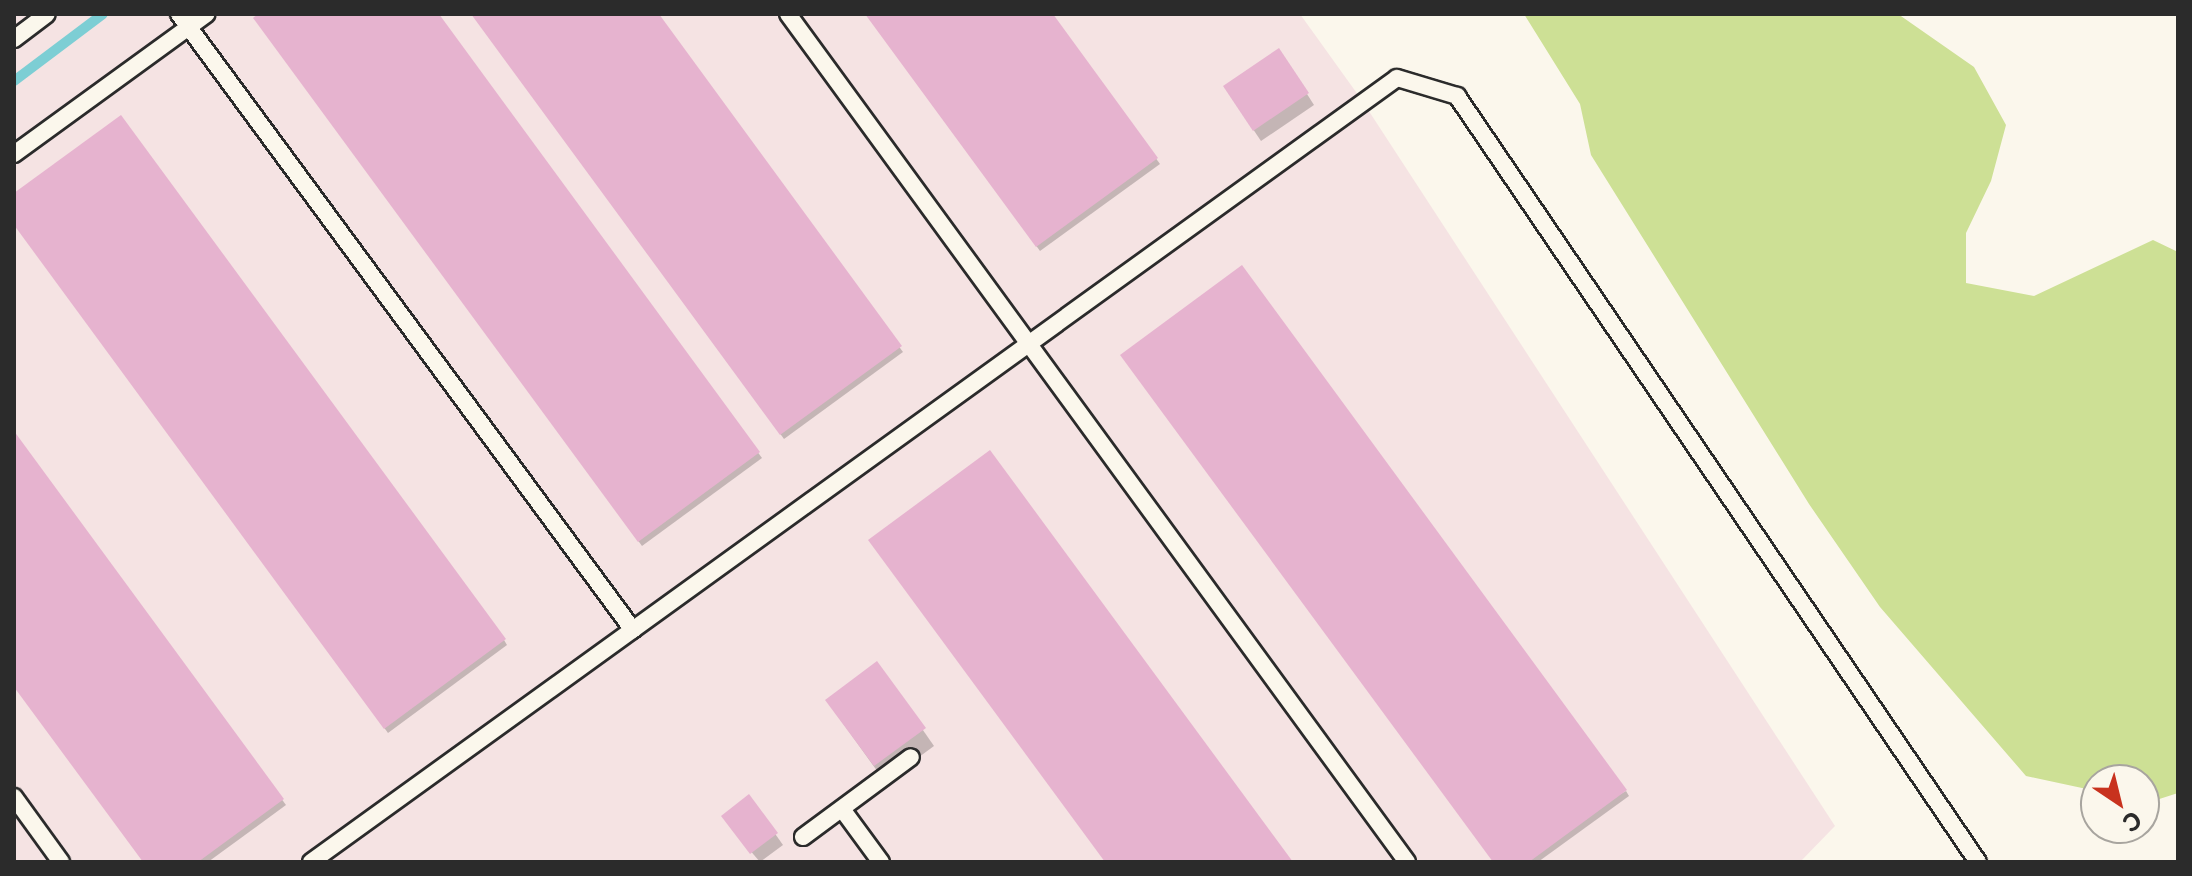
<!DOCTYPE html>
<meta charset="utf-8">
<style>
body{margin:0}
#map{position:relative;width:2192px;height:876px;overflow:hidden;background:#fbf7ec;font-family:"Playpen Sans",sans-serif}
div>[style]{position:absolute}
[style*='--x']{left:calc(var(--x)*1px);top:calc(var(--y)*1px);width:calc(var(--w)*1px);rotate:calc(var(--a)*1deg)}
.built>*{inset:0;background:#f5e3e3}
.green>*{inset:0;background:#cde095}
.shadow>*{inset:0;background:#0003}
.stream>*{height:10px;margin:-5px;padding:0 5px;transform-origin:5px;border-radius:5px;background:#7dced4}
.building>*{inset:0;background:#e6b3cf}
.roads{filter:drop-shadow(2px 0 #2b2b2b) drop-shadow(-2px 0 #2b2b2b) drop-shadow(0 2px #2b2b2b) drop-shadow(0 -2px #2b2b2b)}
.lane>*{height:16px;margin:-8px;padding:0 8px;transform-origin:8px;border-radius:8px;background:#fbf7ec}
span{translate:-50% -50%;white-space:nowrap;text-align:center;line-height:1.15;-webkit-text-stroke:7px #fbf7ec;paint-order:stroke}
.frame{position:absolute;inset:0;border:16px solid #2b2b2b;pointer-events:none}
.north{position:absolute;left:2080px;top:764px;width:80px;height:80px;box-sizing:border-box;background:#fbf7ec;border:2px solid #a8a59f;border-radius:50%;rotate:145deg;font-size:22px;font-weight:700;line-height:32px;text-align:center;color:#2b2b2b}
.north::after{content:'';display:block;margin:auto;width:28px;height:36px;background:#c8321e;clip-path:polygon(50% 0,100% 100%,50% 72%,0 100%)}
</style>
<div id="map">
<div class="built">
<div style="clip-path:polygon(14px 14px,1300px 14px,1361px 99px,1835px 826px,1800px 862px,14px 862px)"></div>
</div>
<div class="green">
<div style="clip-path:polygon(1524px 14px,1898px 14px,1974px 67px,2006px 125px,1991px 181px,1966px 233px,1966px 283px,2034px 296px,2153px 240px,2178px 252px,2178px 793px,2150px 802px,2144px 801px,2144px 780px,2096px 780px,2096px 791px,2026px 776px,1880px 607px,1809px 504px,1591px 155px,1580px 104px)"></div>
</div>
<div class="shadow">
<div style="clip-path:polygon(261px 14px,436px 14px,762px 458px,642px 546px,259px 23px)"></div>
<div style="clip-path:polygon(472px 14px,656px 14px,903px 352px,784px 439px)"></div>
<div style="clip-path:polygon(866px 14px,1051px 14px,1160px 164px,1040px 251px)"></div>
<div style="clip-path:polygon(1307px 94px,1314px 105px,1261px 141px,1232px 98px)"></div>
<div style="clip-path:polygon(14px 196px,504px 640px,507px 645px,388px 733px,14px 223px)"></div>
<div style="clip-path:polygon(14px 434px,286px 805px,208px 862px,144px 862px,14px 685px)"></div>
<div style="clip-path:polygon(877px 664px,934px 746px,885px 782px,827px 701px)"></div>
<div style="clip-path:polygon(1626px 791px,1629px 796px,1538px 862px,1494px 862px)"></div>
<div style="clip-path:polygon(749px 797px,783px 845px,760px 862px,730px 827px)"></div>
</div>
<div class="stream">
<div style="--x:14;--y:81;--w:111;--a:-37"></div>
</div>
<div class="building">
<div style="clip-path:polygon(258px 14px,439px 14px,760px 452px,638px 542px,253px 18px)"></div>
<div style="clip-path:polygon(471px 14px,659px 14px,902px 346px,780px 435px)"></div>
<div style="clip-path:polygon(865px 14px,1053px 14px,1158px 158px,1036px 247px)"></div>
<div style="clip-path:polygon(1279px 48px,1309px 93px,1253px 131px,1223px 86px)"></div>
<div style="clip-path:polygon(121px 115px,506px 639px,384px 729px,14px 225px,14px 193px)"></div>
<div style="clip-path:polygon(1242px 265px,1627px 790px,1529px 862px,1493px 862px,1120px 355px)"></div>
<div style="clip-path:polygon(14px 431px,284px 799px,198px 862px,143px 862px,14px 687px)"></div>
<div style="clip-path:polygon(990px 450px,1293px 862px,1105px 862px,868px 540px)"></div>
<div style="clip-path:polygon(877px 661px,926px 728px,874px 766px,825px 700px)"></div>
<div style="clip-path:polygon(749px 794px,778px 833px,750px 854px,721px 816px)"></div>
</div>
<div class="roads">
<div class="lane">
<div style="--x:179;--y:14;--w:765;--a:53.61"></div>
<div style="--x:788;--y:14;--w:1050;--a:53.87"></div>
<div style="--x:14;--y:39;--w:41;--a:-37.1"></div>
<div style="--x:14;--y:154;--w:238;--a:-36"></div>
<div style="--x:14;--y:797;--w:80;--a:54.1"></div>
<div style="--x:842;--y:809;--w:66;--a:53.7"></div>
<div style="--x:803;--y:837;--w:134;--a:-36.5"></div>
<div style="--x:311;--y:862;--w:1339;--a:-35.83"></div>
<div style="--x:1397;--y:78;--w:63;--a:16.7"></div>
<div style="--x:1457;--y:96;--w:926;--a:55.78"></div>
</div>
</div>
<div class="frame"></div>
<div class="north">С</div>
</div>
